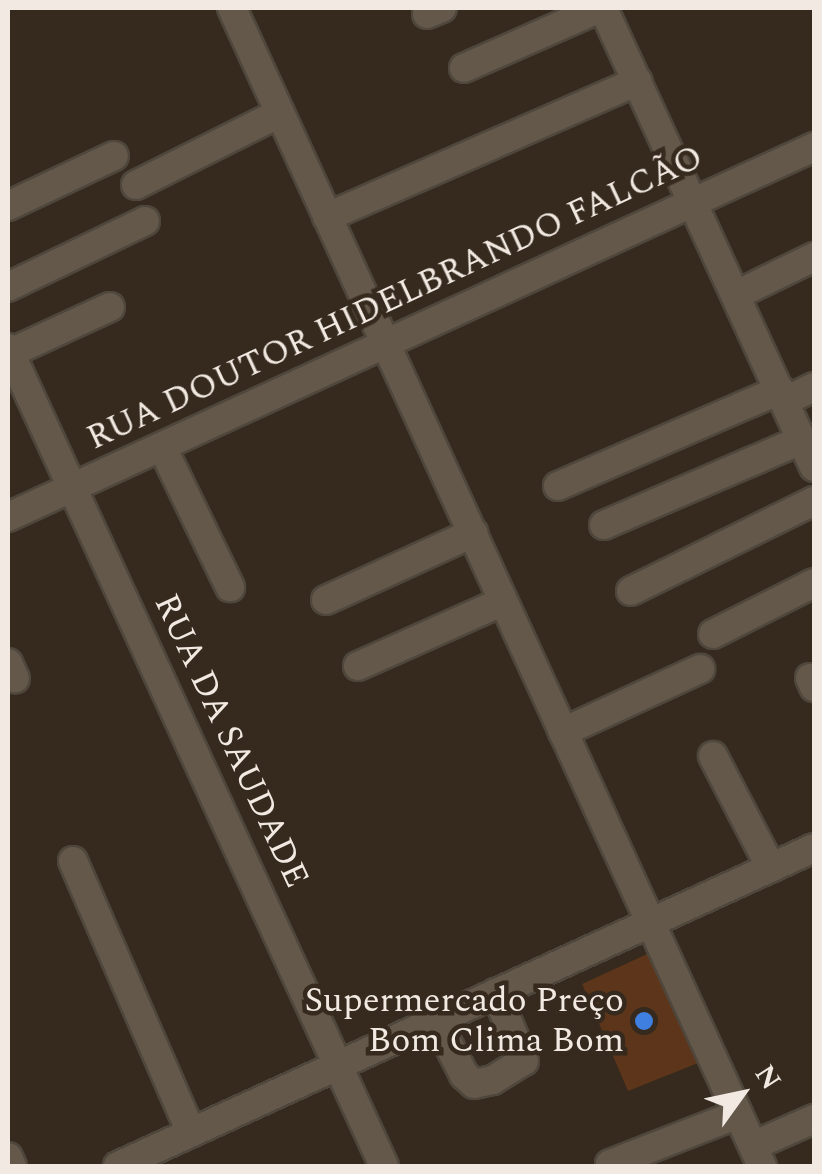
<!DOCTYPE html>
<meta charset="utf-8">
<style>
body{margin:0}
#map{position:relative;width:822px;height:1174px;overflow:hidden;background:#352a1d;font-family:Spectral,serif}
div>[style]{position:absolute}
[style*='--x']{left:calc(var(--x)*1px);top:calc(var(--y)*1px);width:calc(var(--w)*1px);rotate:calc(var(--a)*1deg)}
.building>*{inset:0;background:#5c351a}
.roads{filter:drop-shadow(2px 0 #4f473c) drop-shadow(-2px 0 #4f473c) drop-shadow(0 2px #4f473c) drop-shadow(0 -2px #4f473c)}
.minor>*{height:28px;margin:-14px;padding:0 14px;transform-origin:14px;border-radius:14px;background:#64584a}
.dots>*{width:28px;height:28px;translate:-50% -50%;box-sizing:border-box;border:5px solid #352a1d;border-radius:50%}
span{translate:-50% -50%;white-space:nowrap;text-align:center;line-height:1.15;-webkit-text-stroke:9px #352a1d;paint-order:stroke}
.street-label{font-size:35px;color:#f2eae2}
.poi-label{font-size:35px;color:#f2eae2}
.right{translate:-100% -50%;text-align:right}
.frame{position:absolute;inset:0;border:10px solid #f2eae2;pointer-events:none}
.north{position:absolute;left:692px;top:1044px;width:100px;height:100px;-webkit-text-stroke:8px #352a1d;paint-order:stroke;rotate:57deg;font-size:28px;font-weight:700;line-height:40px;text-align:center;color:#f2eae2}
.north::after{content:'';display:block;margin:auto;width:35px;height:45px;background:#f2eae2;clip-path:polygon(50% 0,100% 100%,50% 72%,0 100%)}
</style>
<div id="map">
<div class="building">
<div style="clip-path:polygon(658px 949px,708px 1059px,628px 1091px,582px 984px)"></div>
</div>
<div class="roads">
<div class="minor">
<div style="--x:232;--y:8;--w:1274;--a:65.41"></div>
<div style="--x:603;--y:8;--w:505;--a:65.31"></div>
<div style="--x:427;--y:14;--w:16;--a:-22"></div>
<div style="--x:464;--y:68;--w:149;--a:-23.8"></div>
<div style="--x:136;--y:185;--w:161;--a:-26.6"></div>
<div style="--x:8;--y:206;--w:117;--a:-25.3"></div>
<div style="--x:327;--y:217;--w:339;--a:-23.6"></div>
<div style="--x:8;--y:287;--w:152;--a:-25.7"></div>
<div style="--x:736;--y:295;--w:87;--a:-26"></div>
<div style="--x:8;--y:348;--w:900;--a:65.31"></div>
<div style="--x:10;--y:353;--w:110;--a:-24.7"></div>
<div style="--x:785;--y:401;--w:32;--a:-26"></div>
<div style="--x:162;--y:447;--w:156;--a:64.1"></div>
<div style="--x:558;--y:486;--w:242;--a:-23.4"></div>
<div style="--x:8;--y:517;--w:887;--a:-24.66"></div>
<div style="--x:604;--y:525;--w:215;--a:-23.3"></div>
<div style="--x:631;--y:591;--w:204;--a:-26.2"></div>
<div style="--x:326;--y:600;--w:162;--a:-24.5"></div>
<div style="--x:713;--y:634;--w:113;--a:-26.8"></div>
<div style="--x:8;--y:663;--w:17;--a:66"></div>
<div style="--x:358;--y:666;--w:158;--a:-24"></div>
<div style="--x:810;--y:678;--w:10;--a:66"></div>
<div style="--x:563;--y:732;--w:151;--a:-24.7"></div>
<div style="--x:713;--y:756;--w:126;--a:62.6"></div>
<div style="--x:73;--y:861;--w:296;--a:66.5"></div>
<div style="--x:436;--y:1020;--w:62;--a:63"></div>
<div style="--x:464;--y:1075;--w:13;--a:42"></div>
<div style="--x:474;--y:1084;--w:19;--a:-12"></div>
<div style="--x:493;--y:1080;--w:36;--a:-32"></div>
<div style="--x:524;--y:1061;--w:74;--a:-112.4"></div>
<div style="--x:753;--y:1146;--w:67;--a:-23.9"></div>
<div style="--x:8;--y:1157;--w:10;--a:66"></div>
<div style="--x:610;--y:1164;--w:137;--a:-21.3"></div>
<div style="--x:118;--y:1166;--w:765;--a:-24.56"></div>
</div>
</div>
<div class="dots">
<div style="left:644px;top:1021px;background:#3f7fe0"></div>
</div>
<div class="street-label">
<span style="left:395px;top:298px;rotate:-25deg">RUA DOUTOR HIDELBRANDO FALCÃO</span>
<span style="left:231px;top:741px;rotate:65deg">RUA DA SAUDADE</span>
</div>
<div class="poi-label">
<span class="right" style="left:624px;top:1021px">Supermercado Preço<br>Bom Clima Bom</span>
</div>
<div class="frame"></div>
<div class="north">N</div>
</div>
